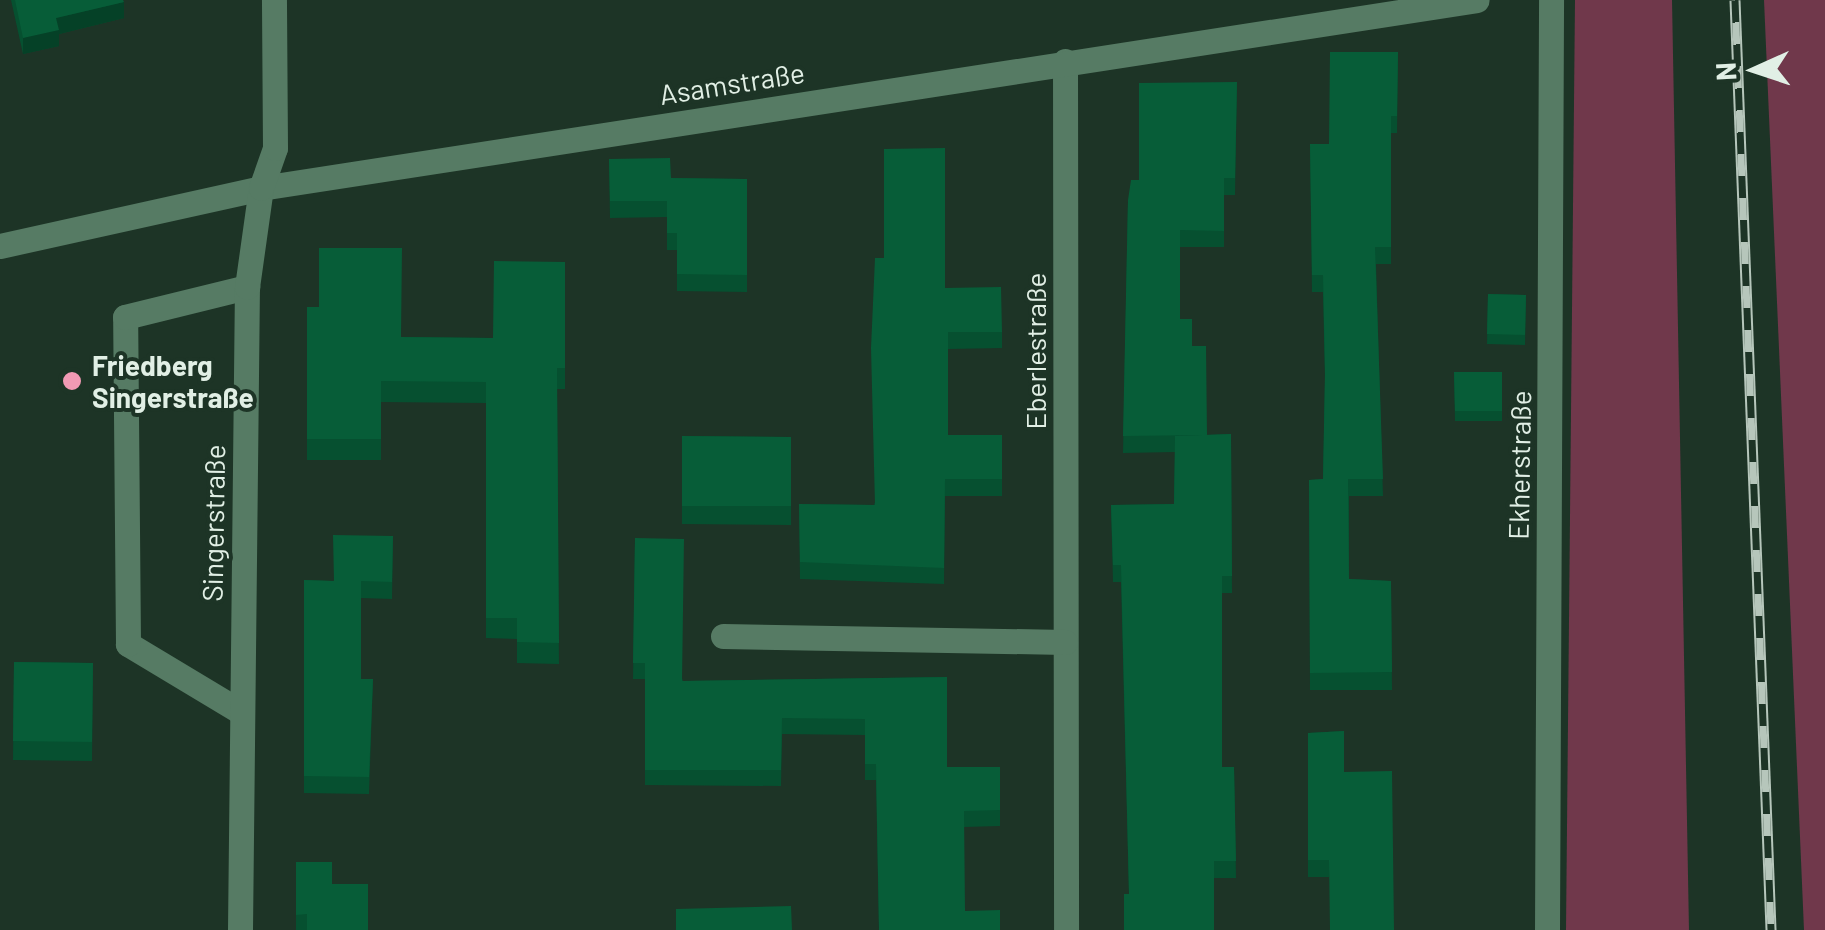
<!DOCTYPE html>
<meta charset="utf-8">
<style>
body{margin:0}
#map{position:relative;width:1825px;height:930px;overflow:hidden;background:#1d3426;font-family:Barlow,sans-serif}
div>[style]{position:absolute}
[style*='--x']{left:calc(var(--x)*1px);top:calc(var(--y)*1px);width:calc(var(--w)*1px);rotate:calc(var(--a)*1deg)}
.green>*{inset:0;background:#70384b}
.minor>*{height:25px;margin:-12.5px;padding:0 12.5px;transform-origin:12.5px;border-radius:12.5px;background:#567b64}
.rail>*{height:11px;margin-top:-5.5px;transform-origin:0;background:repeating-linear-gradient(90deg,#1d3426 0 22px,#b6c6bb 0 44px);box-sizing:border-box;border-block:2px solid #b6c6bb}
.wall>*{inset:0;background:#065030}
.shaded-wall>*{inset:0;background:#054127}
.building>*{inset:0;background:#075d38}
.dots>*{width:28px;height:28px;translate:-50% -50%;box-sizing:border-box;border:5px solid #1d3426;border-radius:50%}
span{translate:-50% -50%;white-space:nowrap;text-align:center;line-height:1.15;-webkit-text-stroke:8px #1d3426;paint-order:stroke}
.street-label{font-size:28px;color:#e1efe5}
.poi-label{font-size:28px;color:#e1efe5;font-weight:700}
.left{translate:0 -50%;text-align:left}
.north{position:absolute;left:1705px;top:20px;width:100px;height:100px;-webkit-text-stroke:8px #1d3426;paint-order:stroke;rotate:267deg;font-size:28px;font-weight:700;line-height:40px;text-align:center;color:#e1efe5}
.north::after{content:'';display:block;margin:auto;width:35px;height:45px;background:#e1efe5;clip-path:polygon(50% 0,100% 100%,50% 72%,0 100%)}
</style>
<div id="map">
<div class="green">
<div style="clip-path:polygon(1575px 0,1672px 0,1689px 930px,1566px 930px)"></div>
<div style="clip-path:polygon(1764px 0,1825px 0,1825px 930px,1804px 930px)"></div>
</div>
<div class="minor">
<div style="--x:1065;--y:61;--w:869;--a:89.93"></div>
<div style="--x:0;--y:246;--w:267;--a:-12.5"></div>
<div style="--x:261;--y:188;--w:1230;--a:-8.79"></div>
<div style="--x:723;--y:636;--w:342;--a:1"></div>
<div style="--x:241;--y:712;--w:132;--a:-149"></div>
<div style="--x:128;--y:644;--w:327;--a:-90.5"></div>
<div style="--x:125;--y:317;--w:126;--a:-13.8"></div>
<div style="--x:240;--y:930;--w:643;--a:-89.38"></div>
<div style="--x:247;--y:287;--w:100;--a:-82"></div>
<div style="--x:261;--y:188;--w:42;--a:-70.7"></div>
<div style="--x:275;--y:148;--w:148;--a:-90.4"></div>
<div style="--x:1547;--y:930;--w:930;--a:-89.75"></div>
</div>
<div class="rail">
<div style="--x:1735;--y:0;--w:931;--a:87.78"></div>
</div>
<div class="wall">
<div style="clip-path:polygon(11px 0,123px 0,124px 18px,59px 34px,59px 46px,23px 54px)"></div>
<div style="clip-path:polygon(1398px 52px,1397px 133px,1391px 133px,1391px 264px,1376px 264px,1383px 496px,1349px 496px,1349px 579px,1391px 581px,1392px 690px,1310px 690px,1309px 480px,1323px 479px,1325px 380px,1323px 292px,1312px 292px,1310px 144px,1329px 144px)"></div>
<div style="clip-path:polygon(1237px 82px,1235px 195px,1224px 195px,1224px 247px,1180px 247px,1180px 319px,1192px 346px,1207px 435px,1231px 434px,1232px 593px,1222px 593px,1222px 767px,1234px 767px,1236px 878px,1214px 878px,1129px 894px,1121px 582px,1113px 582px,1111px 505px,1174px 504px,1175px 452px,1123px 453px,1128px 200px,1139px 180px)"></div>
<div style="clip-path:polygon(609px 159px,671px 178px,747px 179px,747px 292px,677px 291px,677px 250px,667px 250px,667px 217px,610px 218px)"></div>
<div style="clip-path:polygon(565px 262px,565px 389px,557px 389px,559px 664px,517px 663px,517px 639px,486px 638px,486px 403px,381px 402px,381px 460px,307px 460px,307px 307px,401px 337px,493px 338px)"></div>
<div style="clip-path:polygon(945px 288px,1002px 332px,1002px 348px,948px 349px,948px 435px,1002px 435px,1002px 496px,945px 496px,944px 584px,800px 579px,799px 504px,874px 505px)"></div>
<div style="clip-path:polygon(1488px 294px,1526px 295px,1525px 345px,1487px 344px)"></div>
<div style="clip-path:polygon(1454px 372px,1502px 372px,1502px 421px,1455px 421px)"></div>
<div style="clip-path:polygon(682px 436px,791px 437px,791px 525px,682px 524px)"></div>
<div style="clip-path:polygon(393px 536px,392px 599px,361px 598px,361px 679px,373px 679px,369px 794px,304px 793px,304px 580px,333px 581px)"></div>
<div style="clip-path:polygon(635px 538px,683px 681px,947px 677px,947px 767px,1000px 767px,1000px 826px,964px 827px,879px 930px,876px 780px,865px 780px,865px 735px,782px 734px,781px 786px,645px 785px,645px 679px,633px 679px)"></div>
<div style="clip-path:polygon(14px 662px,93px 663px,92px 761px,13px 760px)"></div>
<div style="clip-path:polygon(1344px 731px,1329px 877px,1308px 877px,1308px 733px)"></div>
<div style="clip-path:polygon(296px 862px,332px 884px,368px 930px,296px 930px)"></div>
</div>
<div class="shaded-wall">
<div style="clip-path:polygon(124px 2px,124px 18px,59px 34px,59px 46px,23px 54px,23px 38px,56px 18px)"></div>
</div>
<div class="building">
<div style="clip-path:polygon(15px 0,123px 0,124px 2px,56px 18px,59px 30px,23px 38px)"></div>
<div style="clip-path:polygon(1330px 52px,1398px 52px,1397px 116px,1391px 116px,1391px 247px,1375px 247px,1383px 479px,1348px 479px,1349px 579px,1391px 581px,1392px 672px,1310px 673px,1309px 480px,1323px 479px,1325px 372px,1323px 275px,1312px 275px,1310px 144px,1329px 144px)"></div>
<div style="clip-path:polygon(1237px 82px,1235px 178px,1224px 178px,1224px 231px,1180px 230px,1180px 319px,1192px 319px,1192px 346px,1206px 346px,1207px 435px,1123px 436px,1128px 200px,1131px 180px,1139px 180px,1139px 83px)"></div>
<div style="clip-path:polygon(945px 148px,945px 288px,1001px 287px,1002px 332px,948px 332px,948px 435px,1002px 435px,1002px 479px,945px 479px,944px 568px,800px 562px,799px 504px,875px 505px,871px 348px,875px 258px,884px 258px,884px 149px)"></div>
<div style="clip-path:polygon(670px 158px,671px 178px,747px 179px,747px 275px,677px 274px,677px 233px,667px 233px,667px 201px,610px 201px,609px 159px)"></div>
<div style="clip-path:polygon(319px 248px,402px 248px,401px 337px,493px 338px,494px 261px,565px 262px,565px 368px,557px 368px,559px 643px,517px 642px,517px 618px,486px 618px,486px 382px,381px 381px,381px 439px,307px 439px,307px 307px,319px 307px)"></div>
<div style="clip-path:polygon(1488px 294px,1526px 295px,1525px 335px,1487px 334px)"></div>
<div style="clip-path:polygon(1454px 372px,1502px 372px,1502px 411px,1455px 411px)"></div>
<div style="clip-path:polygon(1231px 434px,1232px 576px,1222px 576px,1222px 767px,1234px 767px,1236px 861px,1214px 861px,1214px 930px,1124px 930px,1124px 894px,1129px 894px,1121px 565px,1113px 565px,1111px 505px,1174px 504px,1175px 436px)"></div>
<div style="clip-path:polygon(682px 436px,791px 437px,791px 506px,682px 506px)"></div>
<div style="clip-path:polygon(333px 535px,393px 536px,392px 582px,361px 581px,361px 679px,373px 679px,369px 777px,304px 776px,304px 580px,334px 581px)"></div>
<div style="clip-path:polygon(635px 538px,684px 539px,682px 681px,947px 677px,947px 767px,1000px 767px,1000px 810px,964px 811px,965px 911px,1000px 910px,1000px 930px,879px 930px,876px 764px,865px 764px,865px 719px,782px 718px,781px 770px,645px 770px,645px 663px,633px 663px)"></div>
<div style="clip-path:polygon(14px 662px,93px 663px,92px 742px,13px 741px)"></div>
<div style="clip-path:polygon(1344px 731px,1344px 772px,1392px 771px,1394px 930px,1330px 930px,1329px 860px,1308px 860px,1308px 733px)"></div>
<div style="clip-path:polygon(296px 862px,332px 862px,332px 884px,368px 884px,368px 930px,307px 930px,307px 914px,296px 915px)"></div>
<div style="clip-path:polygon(791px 906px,792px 930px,676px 930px,676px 909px)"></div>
</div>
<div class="dots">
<div style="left:72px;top:381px;background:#f19ab4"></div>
</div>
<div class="street-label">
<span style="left:732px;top:83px;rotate:-9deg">Asamstraße</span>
<span style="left:1035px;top:351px;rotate:-90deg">Eberlestraße</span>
<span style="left:1519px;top:465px;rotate:-89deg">Ekherstraße</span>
<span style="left:213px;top:523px;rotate:-89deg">Singerstraße</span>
</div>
<div class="poi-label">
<span class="left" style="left:92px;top:381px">Friedberg<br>Singerstraße</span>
</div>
<div class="north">N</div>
</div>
